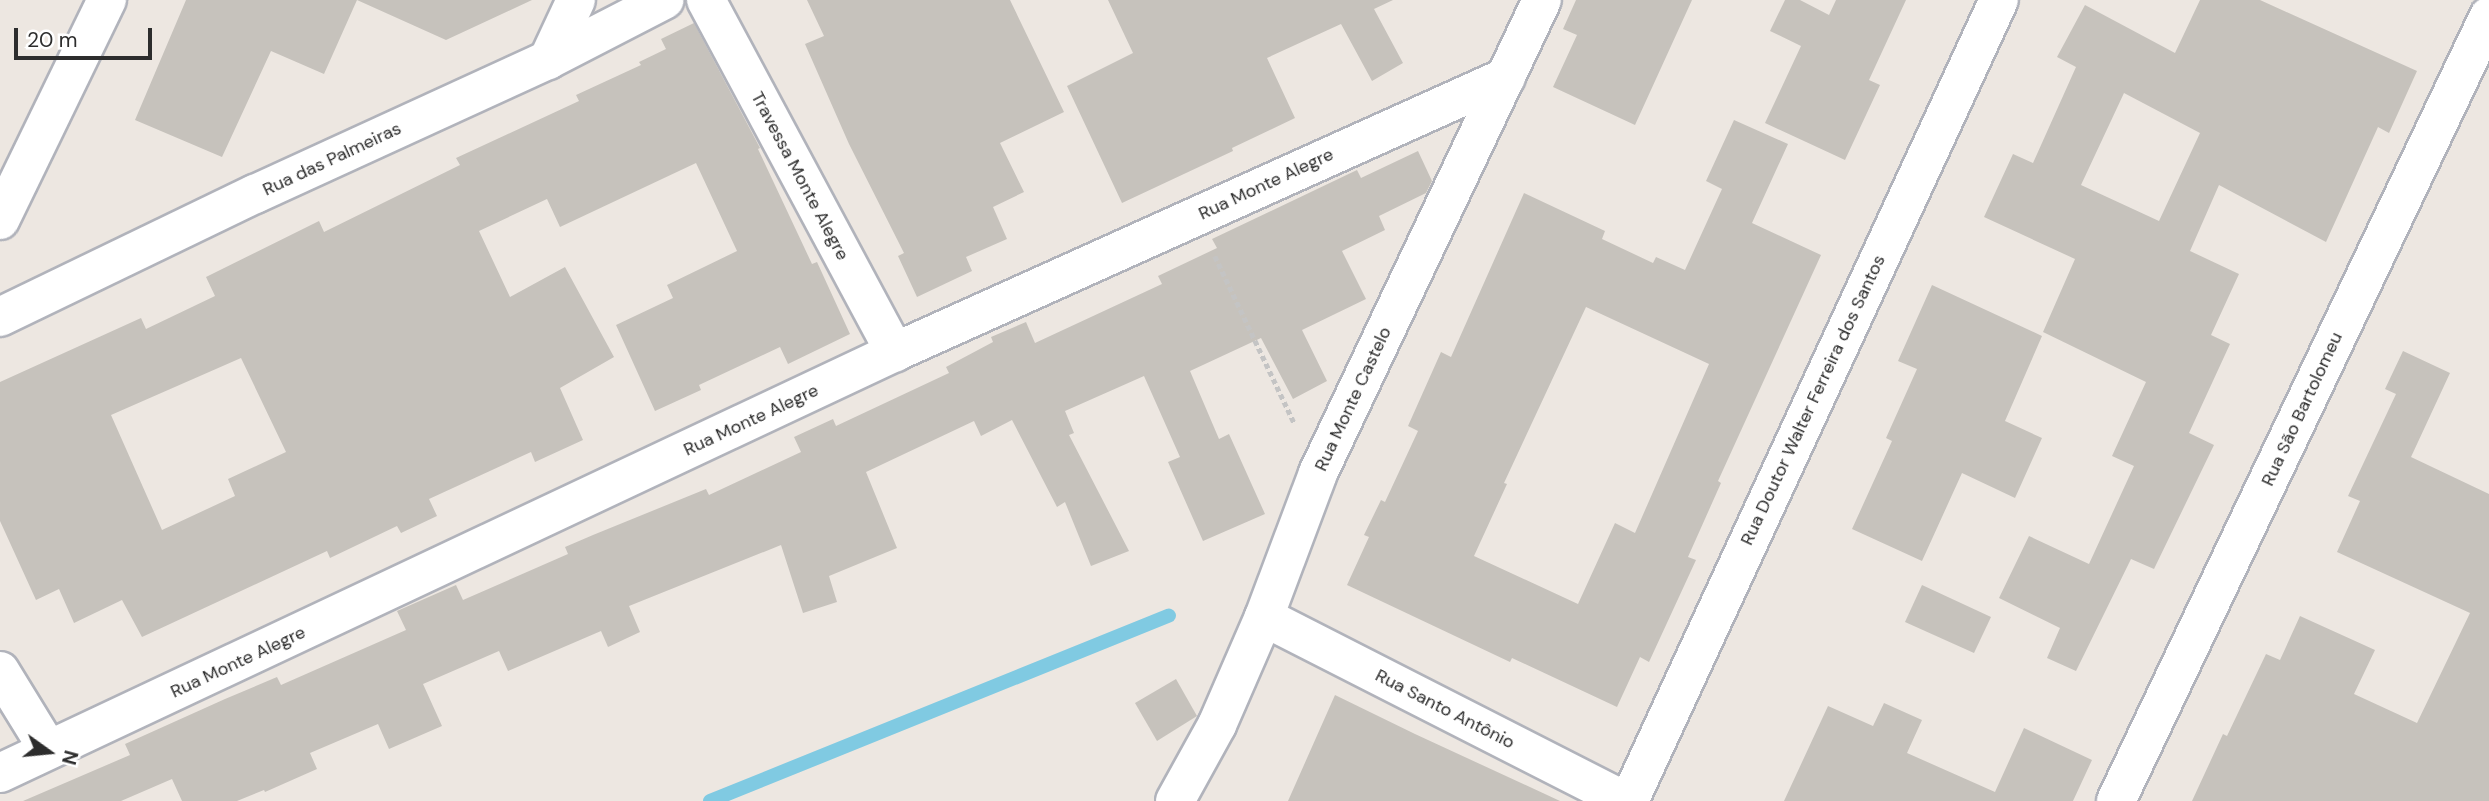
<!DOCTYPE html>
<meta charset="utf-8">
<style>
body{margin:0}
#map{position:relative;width:2489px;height:801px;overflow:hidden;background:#ede7e1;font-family:"DM Sans",sans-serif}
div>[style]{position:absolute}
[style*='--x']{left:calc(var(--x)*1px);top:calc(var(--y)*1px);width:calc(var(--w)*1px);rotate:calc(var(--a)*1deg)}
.stream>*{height:14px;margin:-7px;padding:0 7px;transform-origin:7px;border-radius:7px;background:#80cae2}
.building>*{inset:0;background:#c6c2bc}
.path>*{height:4.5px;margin-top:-2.25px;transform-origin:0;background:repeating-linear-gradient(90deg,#c4c4c4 0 5px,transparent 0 8.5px)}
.roads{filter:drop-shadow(2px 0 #b1b3bb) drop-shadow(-2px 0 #b1b3bb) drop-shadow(0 2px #b1b3bb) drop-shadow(0 -2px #b1b3bb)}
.street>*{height:38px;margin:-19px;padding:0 19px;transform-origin:19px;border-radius:19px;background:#fff}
.secondary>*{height:38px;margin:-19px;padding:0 19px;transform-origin:19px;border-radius:19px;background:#fff}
span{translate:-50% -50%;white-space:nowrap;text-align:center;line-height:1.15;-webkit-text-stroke:5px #fff;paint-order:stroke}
.street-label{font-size:18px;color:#2d2d2d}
.north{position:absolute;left:14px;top:717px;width:70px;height:70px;-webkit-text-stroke:5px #fff;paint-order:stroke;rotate:105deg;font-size:19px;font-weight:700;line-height:28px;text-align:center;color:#2d2d2d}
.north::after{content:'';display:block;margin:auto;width:24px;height:32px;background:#2d2d2d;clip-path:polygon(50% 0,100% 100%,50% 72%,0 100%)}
.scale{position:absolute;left:14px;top:28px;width:138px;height:32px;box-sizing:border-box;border:4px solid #2d2d2d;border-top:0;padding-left:9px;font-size:21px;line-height:24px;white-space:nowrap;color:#2d2d2d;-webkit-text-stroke:5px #fff;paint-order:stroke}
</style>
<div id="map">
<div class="stream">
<div style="--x:710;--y:801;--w:495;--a:-22"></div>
</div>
<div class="building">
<div style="clip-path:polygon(186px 0,532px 0,446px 40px,357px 0,324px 74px,271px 51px,222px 157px,135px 120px)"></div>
<div style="clip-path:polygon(807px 0,1010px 0,1064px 112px,1000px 143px,1024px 192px,993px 207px,1007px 239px,966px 257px,972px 271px,917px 297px,898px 256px,904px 253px,849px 144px,805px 44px,824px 36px)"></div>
<div style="clip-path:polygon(1108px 0,1393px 0,1374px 9px,1403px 63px,1372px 81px,1341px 24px,1267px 58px,1295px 118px,1232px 148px,1233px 151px,1122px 203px,1067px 86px,1133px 53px)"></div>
<div style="clip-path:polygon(1576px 0,1692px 0,1635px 125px,1553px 87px,1577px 35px,1563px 29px)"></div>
<div style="clip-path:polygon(1785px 0,1800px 0,1829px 15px,1836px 0,1906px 0,1869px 80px,1880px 85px,1845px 160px,1765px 123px,1801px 46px,1770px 31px)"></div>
<div style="clip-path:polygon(evenodd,2200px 0,2260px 0,2417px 71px,2389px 133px,2378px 127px,2326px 242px,2219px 185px,2190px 251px,2239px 274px,2211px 335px,2230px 344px,2189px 433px,2214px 445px,2154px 569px,2131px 559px,2076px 671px,2047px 658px,2060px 628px,1999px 598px,2029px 536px,2089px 564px,2134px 466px,2112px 456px,2146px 382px,2043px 332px,2075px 259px,1984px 217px,2013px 154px,2033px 163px,2076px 67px,2057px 57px,2085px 5px,2175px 53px,2200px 0,2124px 93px,2200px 133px,2159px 221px,2081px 185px,2124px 93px)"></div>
<div style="clip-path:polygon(evenodd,694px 23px,760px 148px,758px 149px,812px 264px,817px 262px,850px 334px,788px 364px,780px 347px,699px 385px,701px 390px,655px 411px,616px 325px,673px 298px,667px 285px,737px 251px,696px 163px,560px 227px,547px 199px,479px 231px,510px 297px,565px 267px,614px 357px,560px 388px,583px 440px,535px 462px,531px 452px,429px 499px,437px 516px,401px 533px,397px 526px,330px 558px,327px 551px,142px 637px,122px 600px,74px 623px,59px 589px,36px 600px,0 521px,0 382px,141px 318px,146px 329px,215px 296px,206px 277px,319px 221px,324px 232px,460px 165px,456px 158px,579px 101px,576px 95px,641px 65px,639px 62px,666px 49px,661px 39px,694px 23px,241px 358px,286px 452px,228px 479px,235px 496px,162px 530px,111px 415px,241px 358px)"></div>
<div style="clip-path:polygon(evenodd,1734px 120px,1788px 144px,1752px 223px,1821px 255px,1718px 481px,1721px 483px,1688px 557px,1696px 560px,1649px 662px,1640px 657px,1617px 707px,1512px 658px,1510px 662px,1347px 585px,1369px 537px,1364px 535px,1381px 500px,1385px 502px,1418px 431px,1408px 426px,1441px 352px,1451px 357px,1524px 193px,1605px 231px,1602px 239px,1653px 263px,1656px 257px,1685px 270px,1722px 189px,1706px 181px,1734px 120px,1586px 307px,1709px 364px,1635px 533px,1615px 523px,1578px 604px,1474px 556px,1507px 484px,1504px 483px,1586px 307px)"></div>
<div style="clip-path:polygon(1418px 151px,1432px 181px,1426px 193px,1379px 216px,1385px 230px,1342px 251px,1366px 299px,1302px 330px,1327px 381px,1293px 399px,1261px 338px,1190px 371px,1219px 439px,1229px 434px,1265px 514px,1203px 541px,1168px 462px,1180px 457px,1144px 376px,1065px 411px,1074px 433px,1069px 435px,1129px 551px,1091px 566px,1065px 502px,1057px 507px,1012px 420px,981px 436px,974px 421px,866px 472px,897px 548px,829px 576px,837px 602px,803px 613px,781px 545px,629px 606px,640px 632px,608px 647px,601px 631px,508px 671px,499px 651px,423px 684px,442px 726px,389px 749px,378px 724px,310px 753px,317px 769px,265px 792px,264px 790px,237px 801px,182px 801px,172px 779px,121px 801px,23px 801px,130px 755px,125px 744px,225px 699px,277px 677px,281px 685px,406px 630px,397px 611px,456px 585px,463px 600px,568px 554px,565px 547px,593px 535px,706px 489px,709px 495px,801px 452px,794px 437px,833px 419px,836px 426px,949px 373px,946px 367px,993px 342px,991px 337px,1026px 322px,1035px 343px,1162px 284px,1158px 276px,1217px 248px,1212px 239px,1357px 170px,1361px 178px)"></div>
<div style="clip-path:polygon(1932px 285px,2042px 336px,2005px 421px,2042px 438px,2015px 498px,1962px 473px,1922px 561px,1852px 529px,1892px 441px,1886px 438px,1917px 369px,1898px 361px)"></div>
<div style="clip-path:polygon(2403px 351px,2450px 373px,2411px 457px,2489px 494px,2489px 801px,2192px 801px,2223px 734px,2227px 736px,2266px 654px,2280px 660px,2300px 616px,2375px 650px,2354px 694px,2417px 723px,2470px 613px,2337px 552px,2360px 501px,2348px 496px,2396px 394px,2385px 389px)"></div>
<div style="clip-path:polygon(1922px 585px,1991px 617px,1974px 653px,1905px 622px)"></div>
<div style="clip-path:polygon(1176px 679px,1197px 716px,1157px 741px,1135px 703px)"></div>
<div style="clip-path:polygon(1335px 695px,1415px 734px,1560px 801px,1288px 801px)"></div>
<div style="clip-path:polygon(1884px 703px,1922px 720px,1907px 753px,1995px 792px,2024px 728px,2092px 760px,2073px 801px,1784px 801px,1828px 706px,1873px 726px)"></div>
</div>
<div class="path">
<div style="--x:1215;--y:256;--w:184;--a:64.6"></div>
</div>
<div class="roads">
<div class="street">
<div style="--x:706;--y:0;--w:400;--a:61.8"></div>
<div style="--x:548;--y:60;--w:66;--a:-65"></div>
<div style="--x:0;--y:220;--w:245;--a:-64.1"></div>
<div style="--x:0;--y:317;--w:283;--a:-25.8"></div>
<div style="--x:255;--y:194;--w:322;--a:-24.6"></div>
<div style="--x:548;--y:60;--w:131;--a:-27.3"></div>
<div style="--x:1264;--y:617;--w:405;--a:27"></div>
<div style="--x:0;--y:671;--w:92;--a:58.4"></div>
<div style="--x:0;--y:773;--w:989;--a:-25.19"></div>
<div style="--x:895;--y:352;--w:670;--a:-24.23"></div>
<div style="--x:1175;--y:801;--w:87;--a:-61.1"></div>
<div style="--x:1217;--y:725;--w:118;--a:-66.5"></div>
<div style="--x:1264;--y:617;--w:154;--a:-69.4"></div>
<div style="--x:1318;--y:473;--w:523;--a:-64.66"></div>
<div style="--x:1629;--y:801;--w:882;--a:-65.21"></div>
</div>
<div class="secondary">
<div style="--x:2116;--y:801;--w:869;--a:-64.58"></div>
</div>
</div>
<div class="street-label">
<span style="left:332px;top:159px;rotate:-25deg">Rua das Palmeiras</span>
<span style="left:800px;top:176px;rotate:62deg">Travessa Monte Alegre</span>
<span style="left:1266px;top:184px;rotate:-25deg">Rua Monte Alegre</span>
<span style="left:1353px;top:399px;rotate:-65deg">Rua Monte Castelo</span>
<span style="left:1813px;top:400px;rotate:-65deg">Rua Doutor Walter Ferreira dos Santos</span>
<span style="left:2302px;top:409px;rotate:-65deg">Rua São Bartolomeu</span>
<span style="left:751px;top:420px;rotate:-25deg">Rua Monte Alegre</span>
<span style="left:238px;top:662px;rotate:-25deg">Rua Monte Alegre</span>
<span style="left:1445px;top:709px;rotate:27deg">Rua Santo Antônio</span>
</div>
<div class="north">N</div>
<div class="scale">20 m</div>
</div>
